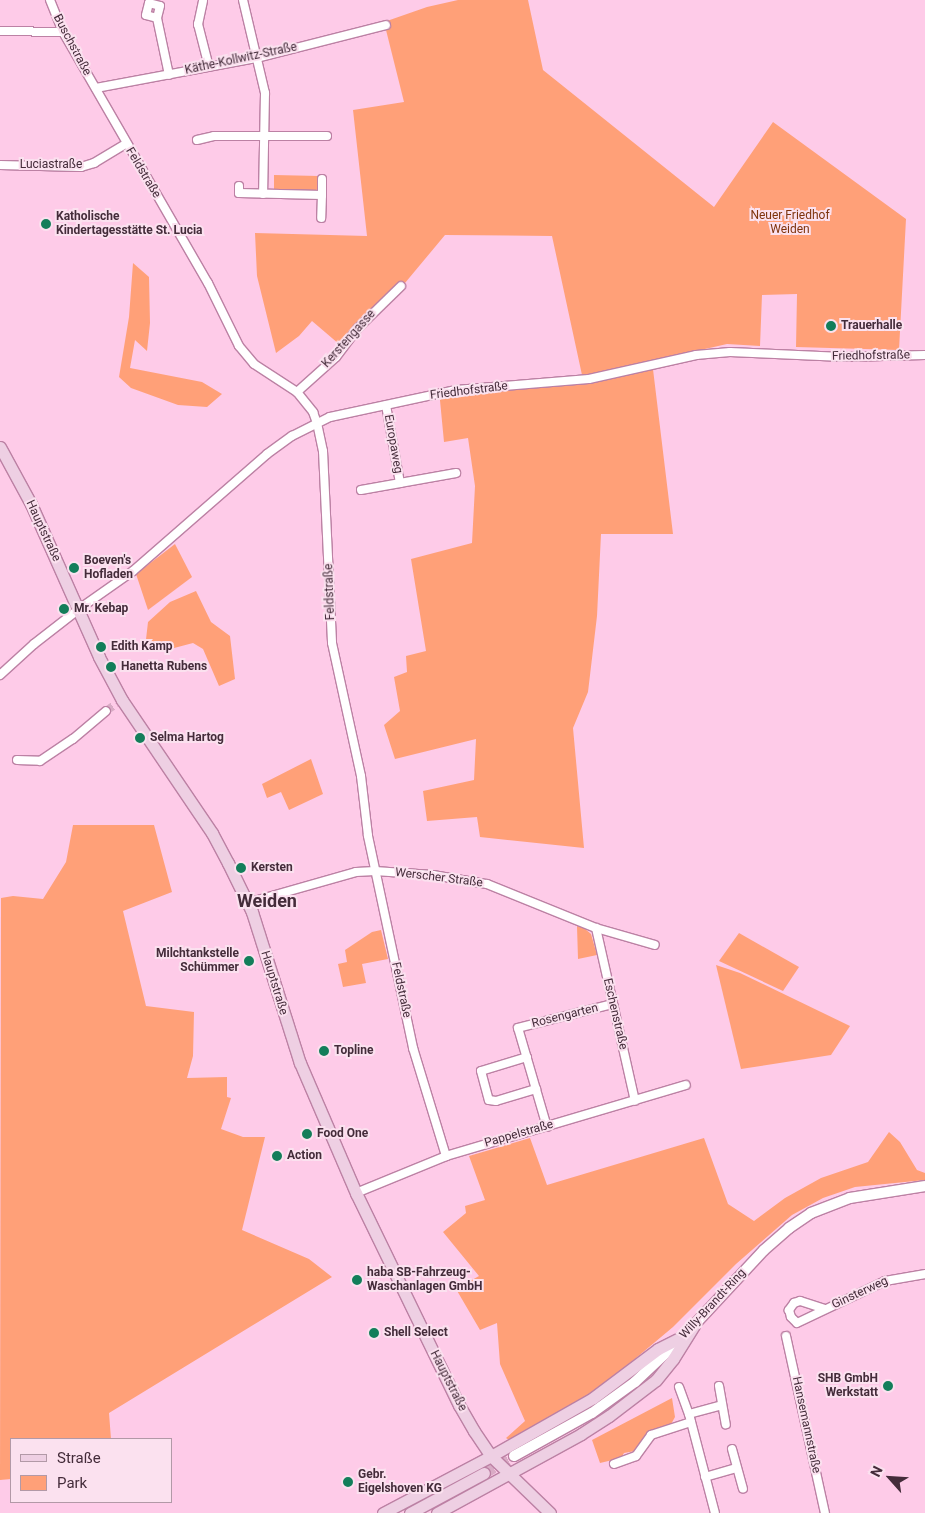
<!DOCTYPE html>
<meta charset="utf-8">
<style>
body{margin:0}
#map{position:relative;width:925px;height:1513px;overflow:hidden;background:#fecbe8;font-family:Roboto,sans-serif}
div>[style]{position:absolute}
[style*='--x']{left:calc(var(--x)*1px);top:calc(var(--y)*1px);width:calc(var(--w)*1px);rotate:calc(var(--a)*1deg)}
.green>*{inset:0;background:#ffa078}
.minor-tunnel>*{height:8px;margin-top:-4px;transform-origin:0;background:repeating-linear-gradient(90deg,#d9abc5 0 8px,transparent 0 12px)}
.secondary-tunnel>*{height:11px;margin-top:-5.5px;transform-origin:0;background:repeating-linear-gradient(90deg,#d9abc5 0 11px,transparent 0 16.5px)}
.roads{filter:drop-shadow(1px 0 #bc81a4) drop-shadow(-1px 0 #bc81a4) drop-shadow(0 1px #bc81a4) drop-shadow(0 -1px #bc81a4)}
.minor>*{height:8px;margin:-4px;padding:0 4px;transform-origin:4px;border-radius:4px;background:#fff}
.tertiary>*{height:10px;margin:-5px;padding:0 5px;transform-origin:5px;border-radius:5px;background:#fff}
.secondary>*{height:11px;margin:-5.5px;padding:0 5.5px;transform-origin:5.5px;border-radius:5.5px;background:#eecfe3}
.dots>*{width:14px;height:14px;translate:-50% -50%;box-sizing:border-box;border:2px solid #fbe1ef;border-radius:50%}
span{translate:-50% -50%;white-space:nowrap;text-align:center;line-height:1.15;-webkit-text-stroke:4px #fbe1ef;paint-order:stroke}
.street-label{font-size:12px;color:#442c3a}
.park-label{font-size:12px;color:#7e330c}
.poi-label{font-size:12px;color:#442c3a;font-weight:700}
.left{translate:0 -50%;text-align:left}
.right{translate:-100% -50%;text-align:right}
.district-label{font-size:18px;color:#442c3a;font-weight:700}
.legend{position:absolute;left:10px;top:1438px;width:162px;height:65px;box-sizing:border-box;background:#fbe1ef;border:1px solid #b299a7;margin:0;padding:6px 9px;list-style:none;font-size:15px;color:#442c3a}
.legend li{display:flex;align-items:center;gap:10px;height:25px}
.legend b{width:25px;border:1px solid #b299a7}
.north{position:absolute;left:865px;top:1453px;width:50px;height:50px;-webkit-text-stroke:4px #fbe1ef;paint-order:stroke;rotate:296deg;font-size:14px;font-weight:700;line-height:20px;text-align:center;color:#442c3a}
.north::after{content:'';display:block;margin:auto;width:18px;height:22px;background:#442c3a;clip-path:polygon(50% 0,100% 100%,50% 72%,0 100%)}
</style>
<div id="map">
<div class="green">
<div style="clip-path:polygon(458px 0,528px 0,543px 70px,714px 207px,773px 122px,906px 219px,899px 350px,796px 347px,797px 294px,762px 295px,760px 346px,727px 344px,652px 361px,673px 534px,601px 534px,597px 616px,588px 692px,573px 728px,584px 848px,480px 837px,477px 817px,427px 821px,423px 791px,474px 780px,476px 739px,395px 759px,384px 725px,400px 711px,394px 677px,407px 672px,406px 656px,426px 651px,411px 559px,472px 543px,475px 486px,468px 438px,444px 442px,439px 390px,582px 375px,552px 236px,445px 235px,390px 301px,363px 326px,346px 350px,312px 321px,299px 336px,276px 353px,257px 276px,255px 233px,367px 236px,353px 110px,404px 102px,384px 22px,427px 7px)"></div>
<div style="clip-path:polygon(274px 175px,319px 176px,318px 188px,315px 192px,274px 191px)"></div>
<div style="clip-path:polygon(133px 263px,149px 277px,150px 323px,147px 351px,135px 340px,130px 368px,202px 382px,222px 394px,207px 407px,178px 405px,131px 388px,119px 377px,129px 317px)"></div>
<div style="clip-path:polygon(175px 544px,192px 577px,148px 610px,136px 574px)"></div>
<div style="clip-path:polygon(196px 591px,211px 622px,230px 636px,235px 679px,219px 686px,203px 649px,193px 643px,159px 652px,145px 648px,148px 622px,170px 602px)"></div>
<div style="clip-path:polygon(311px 759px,323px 794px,289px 810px,281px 792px,267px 798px,262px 784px)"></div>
<div style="clip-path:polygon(73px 825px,154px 825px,172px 892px,123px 911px,146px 1006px,194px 1012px,193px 1056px,187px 1078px,227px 1077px,227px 1097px,231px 1098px,221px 1129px,243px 1137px,265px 1137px,242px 1230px,309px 1259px,332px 1277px,109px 1413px,111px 1439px,11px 1439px,11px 1479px,0 1480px,1px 898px,13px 896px,43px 899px,66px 862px)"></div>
<div style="clip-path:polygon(577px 926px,584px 928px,591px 934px,597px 955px,578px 959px)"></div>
<div style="clip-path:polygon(381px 930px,388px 959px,362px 964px,366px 983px,343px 987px,338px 964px,347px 962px,345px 950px,372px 932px)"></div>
<div style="clip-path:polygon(739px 933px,799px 967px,783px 991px,719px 961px)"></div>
<div style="clip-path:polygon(716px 965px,740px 973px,850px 1026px,831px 1055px,741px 1069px)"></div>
<div style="clip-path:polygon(889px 1132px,900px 1142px,917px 1170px,925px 1173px,925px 1180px,855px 1187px,823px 1198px,792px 1215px,736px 1264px,673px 1327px,599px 1389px,509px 1440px,506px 1438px,525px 1421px,500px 1364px,497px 1323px,480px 1330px,456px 1289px,479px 1276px,443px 1232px,466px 1213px,465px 1206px,485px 1200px,469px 1156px,530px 1138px,547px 1185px,704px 1138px,728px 1204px,754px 1221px,785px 1198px,821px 1178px,868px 1162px)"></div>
<div style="clip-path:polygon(672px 1398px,675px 1417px,670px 1426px,648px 1431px,635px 1451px,624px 1453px,621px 1458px,600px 1463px,592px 1440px)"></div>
</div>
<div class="minor-tunnel">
<div style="--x:106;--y:711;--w:12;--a:-35"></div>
</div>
<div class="secondary-tunnel">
<div style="--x:484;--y:1473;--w:34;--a:-30"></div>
</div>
<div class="roads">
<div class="minor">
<div style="--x:50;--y:0;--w:35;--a:68"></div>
<div style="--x:63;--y:32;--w:290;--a:60"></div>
<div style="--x:208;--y:283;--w:70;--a:63.8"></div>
<div style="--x:239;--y:346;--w:23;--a:50"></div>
<div style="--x:254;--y:364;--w:51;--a:33.1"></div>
<div style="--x:297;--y:392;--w:26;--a:51"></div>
<div style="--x:313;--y:412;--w:12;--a:70"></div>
<div style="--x:317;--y:423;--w:29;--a:78"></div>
<div style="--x:323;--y:451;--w:192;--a:87.3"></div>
<div style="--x:332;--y:643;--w:136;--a:77.7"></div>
<div style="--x:361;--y:776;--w:60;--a:83.3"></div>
<div style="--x:368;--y:836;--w:217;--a:78"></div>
<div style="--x:413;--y:1048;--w:113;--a:73"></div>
<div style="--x:243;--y:0;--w:96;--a:76.7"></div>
<div style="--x:265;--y:93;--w:101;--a:91.1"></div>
<div style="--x:203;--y:1;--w:24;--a:102"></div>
<div style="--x:198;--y:24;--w:44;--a:75.7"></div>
<div style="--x:157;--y:18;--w:11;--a:-165"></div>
<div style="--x:146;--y:15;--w:12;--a:-76"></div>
<div style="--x:149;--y:3;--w:11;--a:15"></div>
<div style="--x:160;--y:6;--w:12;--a:104"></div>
<div style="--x:157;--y:18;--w:58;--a:78.1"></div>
<div style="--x:0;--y:31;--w:63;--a:0.9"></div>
<div style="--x:96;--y:88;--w:164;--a:-10.6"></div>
<div style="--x:257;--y:58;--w:133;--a:-14.3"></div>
<div style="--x:197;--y:140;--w:17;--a:-13"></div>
<div style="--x:214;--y:136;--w:113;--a:0"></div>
<div style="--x:0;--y:165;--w:81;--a:1.4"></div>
<div style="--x:81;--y:167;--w:14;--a:-17"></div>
<div style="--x:94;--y:163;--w:37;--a:-31"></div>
<div style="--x:239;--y:186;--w:7;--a:90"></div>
<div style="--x:239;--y:193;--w:83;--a:1.4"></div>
<div style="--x:322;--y:195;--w:23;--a:92"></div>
<div style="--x:322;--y:195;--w:16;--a:-90"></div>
<div style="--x:297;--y:392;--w:52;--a:-41.9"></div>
<div style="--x:336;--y:357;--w:36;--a:-53"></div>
<div style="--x:358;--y:328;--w:60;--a:-44.3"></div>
<div style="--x:400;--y:483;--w:57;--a:-10.1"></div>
<div style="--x:361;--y:490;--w:40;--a:-10"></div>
<div style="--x:400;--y:483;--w:79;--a:-100.2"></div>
<div style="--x:0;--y:675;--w:46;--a:-42.4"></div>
<div style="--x:34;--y:644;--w:57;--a:-37.9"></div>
<div style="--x:79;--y:609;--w:66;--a:-35.1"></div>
<div style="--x:133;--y:571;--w:178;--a:-41.1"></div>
<div style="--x:267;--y:454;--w:31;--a:-36"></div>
<div style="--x:292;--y:436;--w:42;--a:-26.6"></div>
<div style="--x:330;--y:417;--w:129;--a:-12.1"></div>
<div style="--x:456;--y:390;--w:133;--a:-4.7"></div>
<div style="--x:589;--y:379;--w:110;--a:-12.6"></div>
<div style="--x:696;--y:355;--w:34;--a:-5"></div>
<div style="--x:730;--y:352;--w:113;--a:2.5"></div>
<div style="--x:843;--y:357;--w:82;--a:-1.4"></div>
<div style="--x:17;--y:760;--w:23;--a:2"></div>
<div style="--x:40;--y:761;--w:40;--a:-34"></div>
<div style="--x:73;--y:739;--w:43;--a:-40.3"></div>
<div style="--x:247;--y:903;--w:113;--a:-15.9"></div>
<div style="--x:356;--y:872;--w:19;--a:-3"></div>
<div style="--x:375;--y:871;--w:58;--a:3.9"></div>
<div style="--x:433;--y:875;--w:55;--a:9.5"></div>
<div style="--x:487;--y:884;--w:118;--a:22"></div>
<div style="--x:596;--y:928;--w:61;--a:16.1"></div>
<div style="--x:596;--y:928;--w:177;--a:77.3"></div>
<div style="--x:527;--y:1057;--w:48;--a:163.1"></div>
<div style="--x:481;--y:1071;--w:30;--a:75"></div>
<div style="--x:489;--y:1100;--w:7;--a:8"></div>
<div style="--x:496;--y:1101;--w:42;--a:-16.7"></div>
<div style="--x:547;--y:1127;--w:103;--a:-106.3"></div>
<div style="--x:518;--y:1028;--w:98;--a:-14.2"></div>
<div style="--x:356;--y:1193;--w:97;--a:-22.3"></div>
<div style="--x:446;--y:1156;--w:250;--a:-16.5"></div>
<div style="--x:825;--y:1309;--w:26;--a:-162"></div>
<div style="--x:800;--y:1301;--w:6;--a:162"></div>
<div style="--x:794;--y:1303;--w:9;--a:126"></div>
<div style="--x:789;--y:1310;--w:7;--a:74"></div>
<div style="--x:791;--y:1317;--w:8;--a:45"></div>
<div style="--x:797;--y:1323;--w:98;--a:-25.5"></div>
<div style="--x:885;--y:1281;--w:41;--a:-9.9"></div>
<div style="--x:786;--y:1336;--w:181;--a:77.6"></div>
<div style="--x:719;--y:1386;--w:39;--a:80"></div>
<div style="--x:679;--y:1387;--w:29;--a:70"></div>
<div style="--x:689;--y:1414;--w:102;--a:75.3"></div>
<div style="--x:689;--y:1414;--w:34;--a:-15"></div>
<div style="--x:732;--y:1449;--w:41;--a:74.6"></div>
<div style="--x:614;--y:1464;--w:23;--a:-20"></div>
<div style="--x:636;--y:1456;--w:26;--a:-54"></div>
<div style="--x:651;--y:1435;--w:42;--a:-18"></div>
<div style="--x:705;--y:1477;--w:33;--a:-16"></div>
</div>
<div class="tertiary">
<div style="--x:514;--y:1456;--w:89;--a:-28.9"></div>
<div style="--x:592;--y:1413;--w:53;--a:-35.8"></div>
<div style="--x:635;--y:1382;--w:67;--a:-43.2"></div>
<div style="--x:684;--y:1336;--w:117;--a:-47.1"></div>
<div style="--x:764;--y:1250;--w:33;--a:-41"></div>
<div style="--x:789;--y:1228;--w:27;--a:-34"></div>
<div style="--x:811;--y:1213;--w:42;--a:-21"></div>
<div style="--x:850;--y:1198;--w:76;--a:-9.1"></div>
</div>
<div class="secondary">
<div style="--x:0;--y:447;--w:65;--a:61.5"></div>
<div style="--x:31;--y:504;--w:167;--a:66"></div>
<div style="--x:99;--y:657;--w:49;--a:61.9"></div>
<div style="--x:122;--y:700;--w:161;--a:55.9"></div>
<div style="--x:212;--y:833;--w:34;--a:62"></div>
<div style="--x:228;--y:863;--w:55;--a:63.9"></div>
<div style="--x:252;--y:912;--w:158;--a:72.4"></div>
<div style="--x:300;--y:1063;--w:142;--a:66.7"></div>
<div style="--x:356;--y:1193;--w:236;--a:64.1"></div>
<div style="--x:459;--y:1405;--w:30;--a:60"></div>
<div style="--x:474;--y:1431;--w:30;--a:56"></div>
<div style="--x:491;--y:1456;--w:82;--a:44"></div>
<div style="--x:383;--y:1513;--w:122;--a:-27.8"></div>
<div style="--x:491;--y:1456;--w:117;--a:-29.6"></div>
<div style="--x:593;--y:1398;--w:81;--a:-37"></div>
<div style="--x:658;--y:1349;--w:29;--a:-27"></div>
<div style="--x:410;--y:1513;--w:84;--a:-28.4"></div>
<div style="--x:437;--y:1513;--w:164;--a:-28.7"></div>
<div style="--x:581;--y:1434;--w:33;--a:-33"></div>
<div style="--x:609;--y:1416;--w:59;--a:-37.5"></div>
<div style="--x:656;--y:1380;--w:27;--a:-51"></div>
<div style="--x:673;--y:1359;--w:40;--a:-58"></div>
</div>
</div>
<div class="dots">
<div style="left:46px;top:224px;background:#137e5a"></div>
<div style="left:831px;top:326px;background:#137e5a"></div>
<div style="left:74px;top:568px;background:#137e5a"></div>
<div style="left:64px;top:609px;background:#137e5a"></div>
<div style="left:101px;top:647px;background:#137e5a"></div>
<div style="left:111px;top:667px;background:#137e5a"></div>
<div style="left:140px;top:738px;background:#137e5a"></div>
<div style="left:241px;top:868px;background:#137e5a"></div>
<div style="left:249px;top:961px;background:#137e5a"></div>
<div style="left:324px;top:1051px;background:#137e5a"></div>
<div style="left:307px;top:1134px;background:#137e5a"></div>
<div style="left:277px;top:1156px;background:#137e5a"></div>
<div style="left:357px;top:1280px;background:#137e5a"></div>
<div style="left:374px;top:1333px;background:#137e5a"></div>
<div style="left:888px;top:1386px;background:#137e5a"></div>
<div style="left:348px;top:1482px;background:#137e5a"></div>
</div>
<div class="street-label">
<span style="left:72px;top:45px;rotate:62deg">Buschstraße</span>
<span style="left:241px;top:59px;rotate:-12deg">Käthe-Kollwitz-Straße</span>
<span style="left:51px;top:165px">Luciastraße</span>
<span style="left:143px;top:173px;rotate:59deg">Feldstraße</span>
<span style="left:349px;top:339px;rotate:-48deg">Kerstengasse</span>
<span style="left:871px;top:356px;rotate:-1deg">Friedhofstraße</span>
<span style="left:469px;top:391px;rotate:-7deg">Friedhofstraße</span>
<span style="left:393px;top:444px;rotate:80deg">Europaweg</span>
<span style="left:43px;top:531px;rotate:65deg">Hauptstraße</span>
<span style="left:330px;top:592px;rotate:-92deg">Feldstraße</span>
<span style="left:439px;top:878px;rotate:7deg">Werscher Straße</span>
<span style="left:274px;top:983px;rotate:73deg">Hauptstraße</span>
<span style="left:401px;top:990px;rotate:78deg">Feldstraße</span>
<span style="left:615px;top:1014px;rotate:77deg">Eschenstraße</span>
<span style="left:565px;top:1016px;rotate:-14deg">Rosengarten</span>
<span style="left:519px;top:1134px;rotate:-16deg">Pappelstraße</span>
<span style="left:860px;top:1293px;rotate:-25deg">Ginsterweg</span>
<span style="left:713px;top:1304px;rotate:-47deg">Willy-Brandt-Ring</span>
<span style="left:448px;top:1381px;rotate:63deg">Hauptstraße</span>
<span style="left:806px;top:1425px;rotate:78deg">Hansemannstraße</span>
</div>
<div class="park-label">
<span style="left:790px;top:223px">Neuer Friedhof<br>Weiden</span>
</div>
<div class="poi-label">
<span class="left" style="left:56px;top:224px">Katholische<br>Kindertagesstätte St. Lucia</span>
<span class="left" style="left:841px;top:326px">Trauerhalle</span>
<span class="left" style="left:84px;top:568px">Boeven's<br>Hofladen</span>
<span class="left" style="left:74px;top:609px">Mr. Kebap</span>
<span class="left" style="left:111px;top:647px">Edith Kamp</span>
<span class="left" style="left:121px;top:667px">Hanetta Rubens</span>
<span class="left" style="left:150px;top:738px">Selma Hartog</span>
<span class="left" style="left:251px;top:868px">Kersten</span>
<span class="right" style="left:239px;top:961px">Milchtankstelle<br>Schümmer</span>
<span class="left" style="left:334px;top:1051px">Topline</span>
<span class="left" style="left:317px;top:1134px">Food One</span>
<span class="left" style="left:287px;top:1156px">Action</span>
<span class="left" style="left:367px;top:1280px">haba SB-Fahrzeug-<br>Waschanlagen GmbH</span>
<span class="left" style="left:384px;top:1333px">Shell Select</span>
<span class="right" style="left:878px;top:1386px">SHB GmbH<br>Werkstatt</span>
<span class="left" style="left:358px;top:1482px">Gebr.<br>Eigelshoven KG</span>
</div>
<div class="district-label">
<span style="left:267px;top:901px">Weiden</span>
</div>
<ul class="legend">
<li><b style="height:6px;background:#eecfe3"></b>Straße</li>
<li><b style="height:14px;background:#ffa078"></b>Park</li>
</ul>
<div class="north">N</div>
</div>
